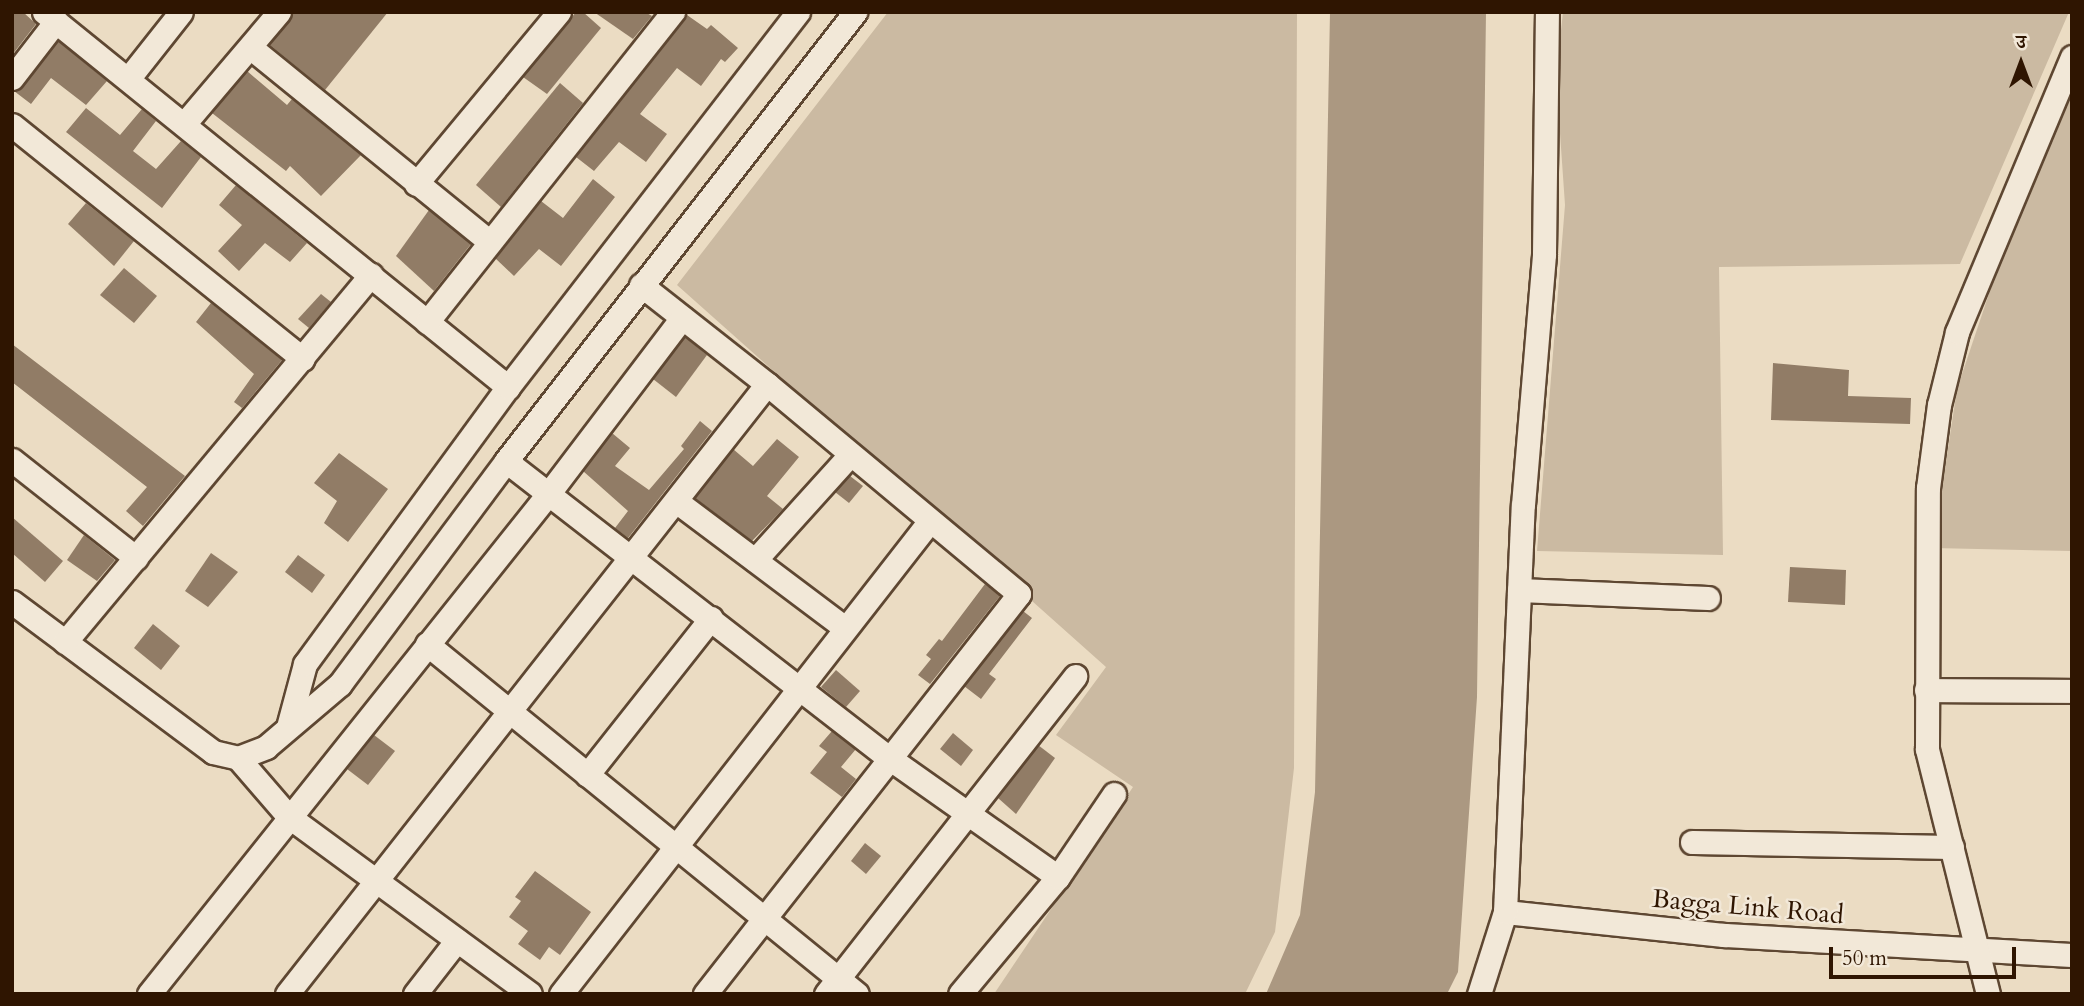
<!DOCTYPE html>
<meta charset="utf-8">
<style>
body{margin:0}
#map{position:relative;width:2084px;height:1006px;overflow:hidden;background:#ebdcc3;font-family:Cardo,"Noto Serif Devanagari",serif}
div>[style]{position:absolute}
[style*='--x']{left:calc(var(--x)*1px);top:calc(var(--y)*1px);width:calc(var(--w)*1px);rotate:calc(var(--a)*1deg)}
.green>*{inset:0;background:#cbbaa2}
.water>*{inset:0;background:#ab9881}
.building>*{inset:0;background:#917c66}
.roads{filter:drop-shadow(2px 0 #5e4732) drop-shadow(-2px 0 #5e4732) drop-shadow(0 2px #5e4732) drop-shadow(0 -2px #5e4732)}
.minor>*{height:23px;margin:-11.5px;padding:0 11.5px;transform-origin:11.5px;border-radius:11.5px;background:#f2e8d8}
span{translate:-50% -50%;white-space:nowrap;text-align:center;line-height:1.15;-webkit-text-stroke:5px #f2e8d8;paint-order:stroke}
.street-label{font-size:26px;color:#2f1501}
.frame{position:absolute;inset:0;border:14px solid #2f1501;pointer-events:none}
.north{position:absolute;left:1986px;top:28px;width:70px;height:70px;-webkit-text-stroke:5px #f2e8d8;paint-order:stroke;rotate:0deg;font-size:19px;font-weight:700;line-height:28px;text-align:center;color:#2f1501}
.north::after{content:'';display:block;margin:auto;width:24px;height:32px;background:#2f1501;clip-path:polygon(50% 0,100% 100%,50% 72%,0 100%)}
.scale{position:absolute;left:1829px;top:947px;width:187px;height:32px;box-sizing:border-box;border:4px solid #2f1501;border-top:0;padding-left:9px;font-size:21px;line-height:24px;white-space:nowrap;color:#2f1501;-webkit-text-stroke:5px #f2e8d8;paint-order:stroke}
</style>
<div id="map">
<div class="green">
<div style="clip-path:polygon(888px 12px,1297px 12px,1294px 768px,1275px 932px,1245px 994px,994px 994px,1133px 787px,1056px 735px,1106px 667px,677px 285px)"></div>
<div style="clip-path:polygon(1563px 12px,2069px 12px,1960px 264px,1719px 267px,1723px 555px,1537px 551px,1565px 205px,1556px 76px)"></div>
<div style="clip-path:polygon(2072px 86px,2072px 551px,1933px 548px,1957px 389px,2006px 243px)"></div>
</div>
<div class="water">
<div style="clip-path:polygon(1330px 12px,1486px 12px,1477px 697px,1458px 972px,1447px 994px,1266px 994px,1300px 915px,1315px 792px)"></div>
</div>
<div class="building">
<div style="clip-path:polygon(12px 12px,23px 12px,36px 24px,12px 55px)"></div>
<div style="clip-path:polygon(293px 12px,388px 12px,325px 90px,270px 45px)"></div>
<div style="clip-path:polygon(576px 12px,583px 12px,601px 28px,547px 94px,523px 77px)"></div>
<div style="clip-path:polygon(594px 12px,645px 12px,652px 16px,633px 39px)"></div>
<div style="clip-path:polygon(687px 15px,707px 29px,711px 25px,738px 48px,725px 62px,721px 59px,701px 86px,677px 68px,640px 114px,667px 134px,646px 162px,619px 142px,594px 171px,576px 157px)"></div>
<div style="clip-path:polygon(58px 41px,107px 81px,86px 105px,51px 78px,31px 104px,14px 91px,23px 87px)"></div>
<div style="clip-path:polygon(247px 71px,287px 105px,292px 99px,361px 155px,321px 196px,290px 166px,286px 171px,212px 113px)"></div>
<div style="clip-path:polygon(560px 83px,583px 103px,501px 207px,476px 185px)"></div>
<div style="clip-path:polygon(86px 108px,120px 135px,142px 109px,156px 121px,133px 151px,156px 169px,181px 141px,201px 157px,162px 208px,66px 132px)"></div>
<div style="clip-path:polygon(593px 179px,615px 197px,561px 266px,539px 249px,514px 276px,495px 258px,541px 201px,563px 218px)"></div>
<div style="clip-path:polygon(236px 185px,307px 243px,290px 262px,265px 243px,239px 271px,218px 251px,242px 225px,219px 205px)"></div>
<div style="clip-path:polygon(86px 203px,134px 241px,114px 266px,68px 224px)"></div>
<div style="clip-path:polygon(429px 210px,471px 244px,434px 291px,396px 256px)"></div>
<div style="clip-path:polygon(124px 268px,157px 296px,134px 323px,100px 295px)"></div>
<div style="clip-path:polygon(321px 294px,331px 302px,309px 328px,298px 319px)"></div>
<div style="clip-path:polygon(211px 303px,282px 360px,242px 408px,234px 402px,254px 374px,196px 322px)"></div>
<div style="clip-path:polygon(685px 337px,707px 355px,676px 397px,653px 379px)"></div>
<div style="clip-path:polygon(12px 344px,185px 476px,143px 526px,126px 511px,147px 487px,12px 382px)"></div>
<div style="clip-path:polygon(1773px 363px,1849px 370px,1848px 396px,1911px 398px,1910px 424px,1771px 420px)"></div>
<div style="clip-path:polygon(700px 421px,712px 431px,628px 538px,615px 528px,628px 511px,583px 471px,612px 433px,630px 448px,615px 466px,649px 490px,684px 449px,681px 446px)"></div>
<div style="clip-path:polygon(777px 439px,799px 457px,767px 496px,783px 509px,752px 541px,695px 498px,733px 449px,753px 466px)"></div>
<div style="clip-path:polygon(339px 453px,388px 489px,348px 542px,324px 523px,337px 501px,314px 483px)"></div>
<div style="clip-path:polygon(850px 476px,863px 486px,849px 503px,835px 492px)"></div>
<div style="clip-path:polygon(12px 517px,63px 561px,45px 582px,12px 553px)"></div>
<div style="clip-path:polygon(84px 535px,115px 560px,97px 581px,67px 560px)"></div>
<div style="clip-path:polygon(211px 553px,238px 572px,208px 607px,185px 591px)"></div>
<div style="clip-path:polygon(298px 555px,325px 575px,312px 593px,285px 572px)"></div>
<div style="clip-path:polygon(1790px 567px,1846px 570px,1845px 605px,1788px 602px)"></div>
<div style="clip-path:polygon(985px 584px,1000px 596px,930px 684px,918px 675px,931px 659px,926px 655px,939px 639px,942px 641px)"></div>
<div style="clip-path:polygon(1023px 611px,1032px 618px,989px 674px,996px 679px,981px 699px,964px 686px)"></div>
<div style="clip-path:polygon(153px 624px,180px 646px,161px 670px,134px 648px)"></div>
<div style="clip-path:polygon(836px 670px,860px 691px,846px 707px,821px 687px)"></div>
<div style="clip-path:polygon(832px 731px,856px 749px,841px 767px,856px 779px,842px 797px,810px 773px,827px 752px,819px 746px)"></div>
<div style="clip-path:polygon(953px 733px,973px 750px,961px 766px,940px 749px)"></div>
<div style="clip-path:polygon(374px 735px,395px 751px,368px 785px,347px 769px)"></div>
<div style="clip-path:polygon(1038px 745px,1055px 758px,1016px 814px,998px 798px)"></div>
<div style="clip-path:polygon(865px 843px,881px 856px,866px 874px,851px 861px)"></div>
<div style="clip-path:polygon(535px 871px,591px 912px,560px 955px,549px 947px,540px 960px,518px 944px,528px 931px,509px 917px,521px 901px,515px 897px)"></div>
</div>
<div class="roads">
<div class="minor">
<div style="--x:44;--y:12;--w:597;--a:38.94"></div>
<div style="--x:250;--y:47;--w:309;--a:39.1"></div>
<div style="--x:12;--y:78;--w:72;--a:-52.3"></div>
<div style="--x:128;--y:79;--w:85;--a:-51.7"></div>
<div style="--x:184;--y:124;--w:147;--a:-49.7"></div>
<div style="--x:12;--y:125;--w:373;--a:38.8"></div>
<div style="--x:416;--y:184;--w:224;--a:-50.3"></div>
<div style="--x:641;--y:285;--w:160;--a:38.2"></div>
<div style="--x:767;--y:384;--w:328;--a:39.8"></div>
<div style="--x:1019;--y:594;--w:509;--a:128.13"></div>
<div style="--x:427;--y:322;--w:396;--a:-51.6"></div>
<div style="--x:12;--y:460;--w:158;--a:38.3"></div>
<div style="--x:506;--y:461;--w:488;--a:37.8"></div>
<div style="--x:892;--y:760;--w:203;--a:35.2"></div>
<div style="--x:676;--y:501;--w:210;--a:36.9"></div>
<div style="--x:755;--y:560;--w:140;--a:-47.9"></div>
<div style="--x:1519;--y:590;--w:189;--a:2.4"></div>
<div style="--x:12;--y:602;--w:251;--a:36.7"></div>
<div style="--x:213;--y:752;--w:26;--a:13"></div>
<div style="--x:238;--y:758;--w:30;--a:-21"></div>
<div style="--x:266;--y:747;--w:97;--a:-40.4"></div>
<div style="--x:340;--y:684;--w:278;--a:-53.3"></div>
<div style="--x:506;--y:461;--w:569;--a:-52.14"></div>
<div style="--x:65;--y:642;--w:478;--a:-50.2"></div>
<div style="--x:427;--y:644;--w:554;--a:39.14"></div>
<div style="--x:1926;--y:690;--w:146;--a:0.4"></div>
<div style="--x:288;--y:727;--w:65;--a:-74.9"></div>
<div style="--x:305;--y:664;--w:343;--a:-53.8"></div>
<div style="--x:508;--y:387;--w:474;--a:-52.3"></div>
<div style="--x:238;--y:758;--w:77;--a:49.2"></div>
<div style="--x:288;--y:816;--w:300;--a:36.3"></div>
<div style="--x:587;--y:775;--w:200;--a:-51.7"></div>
<div style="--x:1692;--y:842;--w:260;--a:1.1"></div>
<div style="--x:1505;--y:912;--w:220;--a:6"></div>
<div style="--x:1724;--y:935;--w:349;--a:3.3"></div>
<div style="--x:149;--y:994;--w:641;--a:-51.4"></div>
<div style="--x:549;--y:493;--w:220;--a:-52.8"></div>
<div style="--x:287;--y:994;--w:776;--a:-51.8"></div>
<div style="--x:415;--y:994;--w:68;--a:-52.1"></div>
<div style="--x:561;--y:994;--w:599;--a:-52.06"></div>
<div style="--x:826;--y:994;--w:404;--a:-51.9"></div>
<div style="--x:960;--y:994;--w:153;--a:-50.1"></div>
<div style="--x:1058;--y:877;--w:100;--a:-56"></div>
<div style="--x:1479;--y:994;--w:86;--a:-72.4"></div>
<div style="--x:1505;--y:912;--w:407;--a:-87.5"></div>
<div style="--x:1523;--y:505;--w:252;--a:-85.2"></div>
<div style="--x:1544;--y:254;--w:242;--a:-89.3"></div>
<div style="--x:1988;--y:994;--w:252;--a:-104"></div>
<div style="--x:1927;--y:749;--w:261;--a:-89.8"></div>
<div style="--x:1928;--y:488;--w:84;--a:-82.5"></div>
<div style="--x:1939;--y:405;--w:75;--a:-76.1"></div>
<div style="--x:1957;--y:332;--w:298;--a:-67.3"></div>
</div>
</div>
<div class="street-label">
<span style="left:1748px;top:907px;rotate:5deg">Bagga Link Road</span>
</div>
<div class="frame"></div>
<div class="north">उ</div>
<div class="scale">50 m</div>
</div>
